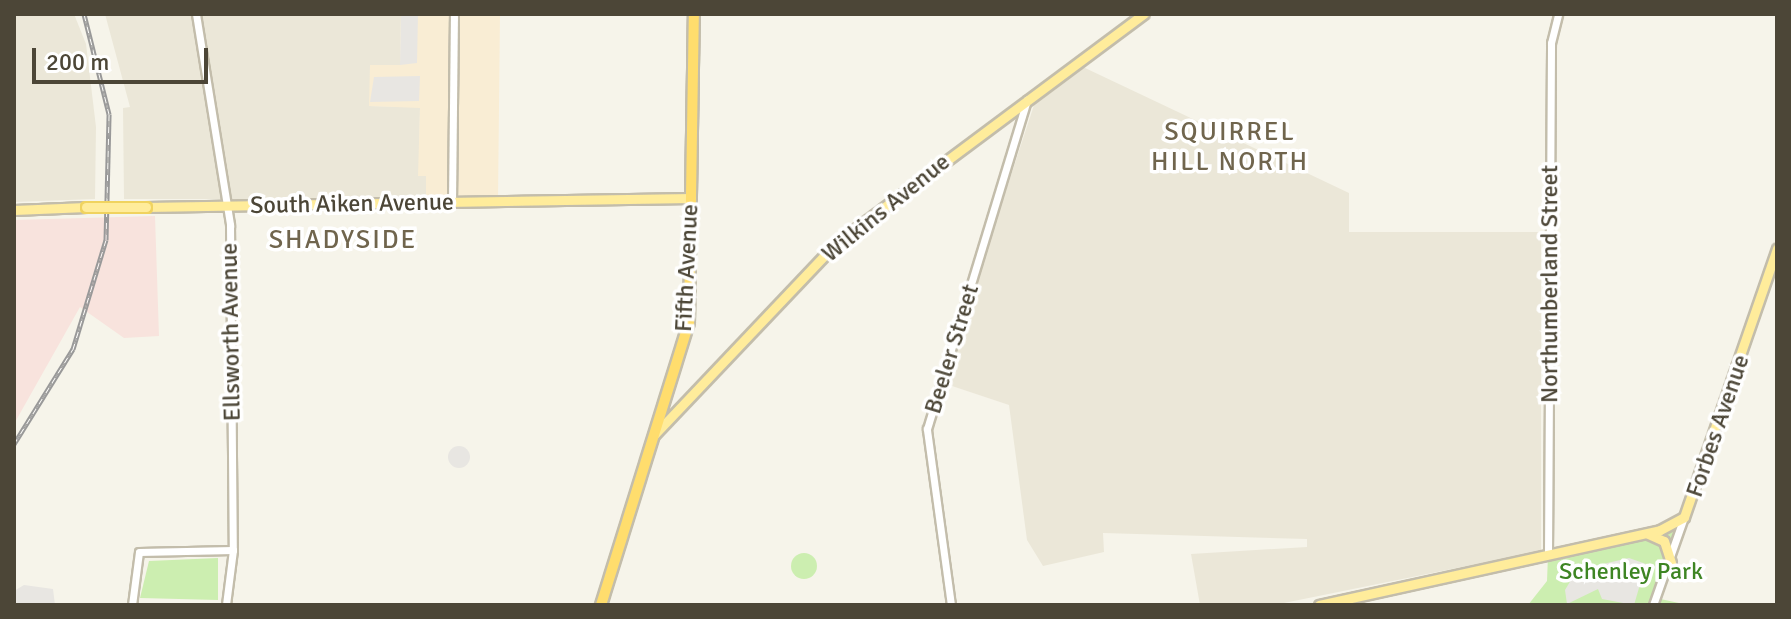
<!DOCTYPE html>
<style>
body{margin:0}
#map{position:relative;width:1791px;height:619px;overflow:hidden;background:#f6f4ea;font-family:Signika,sans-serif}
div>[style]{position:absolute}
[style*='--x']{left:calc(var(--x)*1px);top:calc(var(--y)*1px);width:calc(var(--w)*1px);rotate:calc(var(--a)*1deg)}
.residential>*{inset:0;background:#ebe7d8}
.commercial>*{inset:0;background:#f9edd4}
.medical>*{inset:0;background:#f8e3dd}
.green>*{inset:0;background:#cceeb0}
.round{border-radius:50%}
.parking>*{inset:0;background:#e8e6e2}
.roads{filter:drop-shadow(2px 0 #c3bdab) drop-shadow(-2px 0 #c3bdab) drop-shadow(0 2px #c3bdab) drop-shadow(0 -2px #c3bdab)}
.minor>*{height:7px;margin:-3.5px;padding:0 3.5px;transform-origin:3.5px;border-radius:3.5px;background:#fff}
.major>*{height:9px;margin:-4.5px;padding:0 4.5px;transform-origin:4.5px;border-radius:4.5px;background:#ffec9b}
.highway>*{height:10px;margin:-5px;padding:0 5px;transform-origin:5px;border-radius:5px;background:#ffdd6d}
.rail>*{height:5px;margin-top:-2.5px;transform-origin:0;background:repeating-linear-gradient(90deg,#fff 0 6px,#999 0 12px);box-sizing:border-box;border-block:2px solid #999}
.bridges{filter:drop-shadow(2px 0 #f0d35f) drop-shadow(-2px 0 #f0d35f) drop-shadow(0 2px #f0d35f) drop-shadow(0 -2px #f0d35f)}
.major-bridge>*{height:9px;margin:-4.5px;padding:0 4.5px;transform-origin:4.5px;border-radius:4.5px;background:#ffec9b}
span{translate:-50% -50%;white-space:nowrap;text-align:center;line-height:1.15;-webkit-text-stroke:7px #fff;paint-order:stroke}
.street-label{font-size:24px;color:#4c4637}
.park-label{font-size:24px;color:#3e8523}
.neighbourhood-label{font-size:26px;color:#70654d;letter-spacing:2px}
.frame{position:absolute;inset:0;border:16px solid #4c4637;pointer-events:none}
.scale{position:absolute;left:32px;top:48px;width:176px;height:36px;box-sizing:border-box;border:4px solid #4c4637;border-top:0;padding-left:10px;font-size:24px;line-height:28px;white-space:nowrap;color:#4c4637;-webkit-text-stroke:6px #fff;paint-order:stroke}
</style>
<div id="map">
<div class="residential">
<div style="clip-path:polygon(14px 14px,74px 14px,86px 44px,96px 127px,95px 199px,14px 202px)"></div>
<div style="clip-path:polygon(105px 14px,401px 14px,400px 65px,369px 106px,420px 107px,419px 176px,426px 176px,426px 199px,124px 199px,123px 108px,130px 107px)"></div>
<div style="clip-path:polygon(1083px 67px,1349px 193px,1349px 232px,1541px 232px,1541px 551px,1274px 605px,1200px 605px,1191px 554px,1307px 547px,1307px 539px,1103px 533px,1104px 552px,1043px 566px,1027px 540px,1009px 405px,943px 383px,1035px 102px)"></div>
</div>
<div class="commercial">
<div style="clip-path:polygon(401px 14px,500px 14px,498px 199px,426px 199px,426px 176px,418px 176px,420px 108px,369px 106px,370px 65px,400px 65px)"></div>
</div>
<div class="medical">
<div style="clip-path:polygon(155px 216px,159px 336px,124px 338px,80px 307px,14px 424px,14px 220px)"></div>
</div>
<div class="green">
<div style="clip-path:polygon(1684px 517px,1656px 598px,1688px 605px,1528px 605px,1547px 581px,1548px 555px,1660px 530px)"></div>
<div class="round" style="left:791px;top:553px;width:26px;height:26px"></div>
<div style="clip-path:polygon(218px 558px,218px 600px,140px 598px,149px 561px)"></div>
</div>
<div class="parking">
<div style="clip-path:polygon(401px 14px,418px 14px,417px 63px,400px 65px)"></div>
<div style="clip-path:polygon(420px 76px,419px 101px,370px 102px,374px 77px)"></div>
<div class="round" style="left:448px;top:446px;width:22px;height:22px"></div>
<div style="clip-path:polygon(1629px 558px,1646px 564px,1634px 605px,1602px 599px,1598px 589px,1567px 604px,1565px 590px,1577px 570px)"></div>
<div style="clip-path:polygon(24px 585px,53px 589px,55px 605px,14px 605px,14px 591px)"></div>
</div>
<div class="roads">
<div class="minor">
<div style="--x:196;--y:14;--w:214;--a:80.8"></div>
<div style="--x:230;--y:225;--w:325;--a:89.5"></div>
<div style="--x:233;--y:550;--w:55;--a:97.3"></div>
<div style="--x:452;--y:203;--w:189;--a:-89.4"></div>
<div style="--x:1548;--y:555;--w:512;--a:-89.66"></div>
<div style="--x:1551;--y:43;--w:30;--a:-76"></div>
<div style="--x:132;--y:605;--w:53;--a:-82.5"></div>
<div style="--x:139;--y:552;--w:94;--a:-1.2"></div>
<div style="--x:951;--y:605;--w:178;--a:-97.8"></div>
<div style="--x:927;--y:429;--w:344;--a:-73.1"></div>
<div style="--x:1653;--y:605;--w:93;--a:-70.6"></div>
</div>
<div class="major">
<div style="--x:146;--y:207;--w:545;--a:-0.95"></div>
<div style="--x:14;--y:210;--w:72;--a:-2.4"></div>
<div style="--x:655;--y:434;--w:262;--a:-46.5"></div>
<div style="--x:835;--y:244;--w:385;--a:-36.7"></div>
<div style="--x:1648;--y:534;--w:17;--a:24"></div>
<div style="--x:1664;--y:541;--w:23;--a:72"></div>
<div style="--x:1319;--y:605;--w:349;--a:-12.4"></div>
<div style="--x:1660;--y:530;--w:27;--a:-28"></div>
<div style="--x:1684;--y:517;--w:284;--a:-70.9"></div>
</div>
<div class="highway">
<div style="--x:601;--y:605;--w:295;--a:-72.7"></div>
<div style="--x:689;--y:323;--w:309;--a:-89.1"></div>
</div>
</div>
<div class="rail">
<div style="--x:14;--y:444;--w:112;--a:-58.2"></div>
<div style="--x:73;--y:349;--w:114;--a:-73.2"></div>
<div style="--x:106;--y:240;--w:126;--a:-88.6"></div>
<div style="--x:109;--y:114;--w:103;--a:-104"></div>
</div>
<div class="bridges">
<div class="major-bridge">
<div style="--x:86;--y:207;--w:60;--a:0"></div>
</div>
</div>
<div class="street-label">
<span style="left:352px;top:204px;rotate:-1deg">South Aiken Avenue</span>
<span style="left:886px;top:208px;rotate:-39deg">Wilkins Avenue</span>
<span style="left:687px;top:268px;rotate:-87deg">Fifth Avenue</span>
<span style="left:1550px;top:284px;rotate:-90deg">Northumberland Street</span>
<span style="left:231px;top:332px;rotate:-91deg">Ellsworth Avenue</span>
<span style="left:952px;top:349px;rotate:-73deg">Beeler Street</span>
<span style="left:1718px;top:426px;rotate:-71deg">Forbes Avenue</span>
</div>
<div class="park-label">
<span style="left:1631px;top:572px">Schenley Park</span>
</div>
<div class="neighbourhood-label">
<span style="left:1230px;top:148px">SQUIRREL<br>HILL NORTH</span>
<span style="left:343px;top:241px">SHADYSIDE</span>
</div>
<div class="frame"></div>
<div class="scale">200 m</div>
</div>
